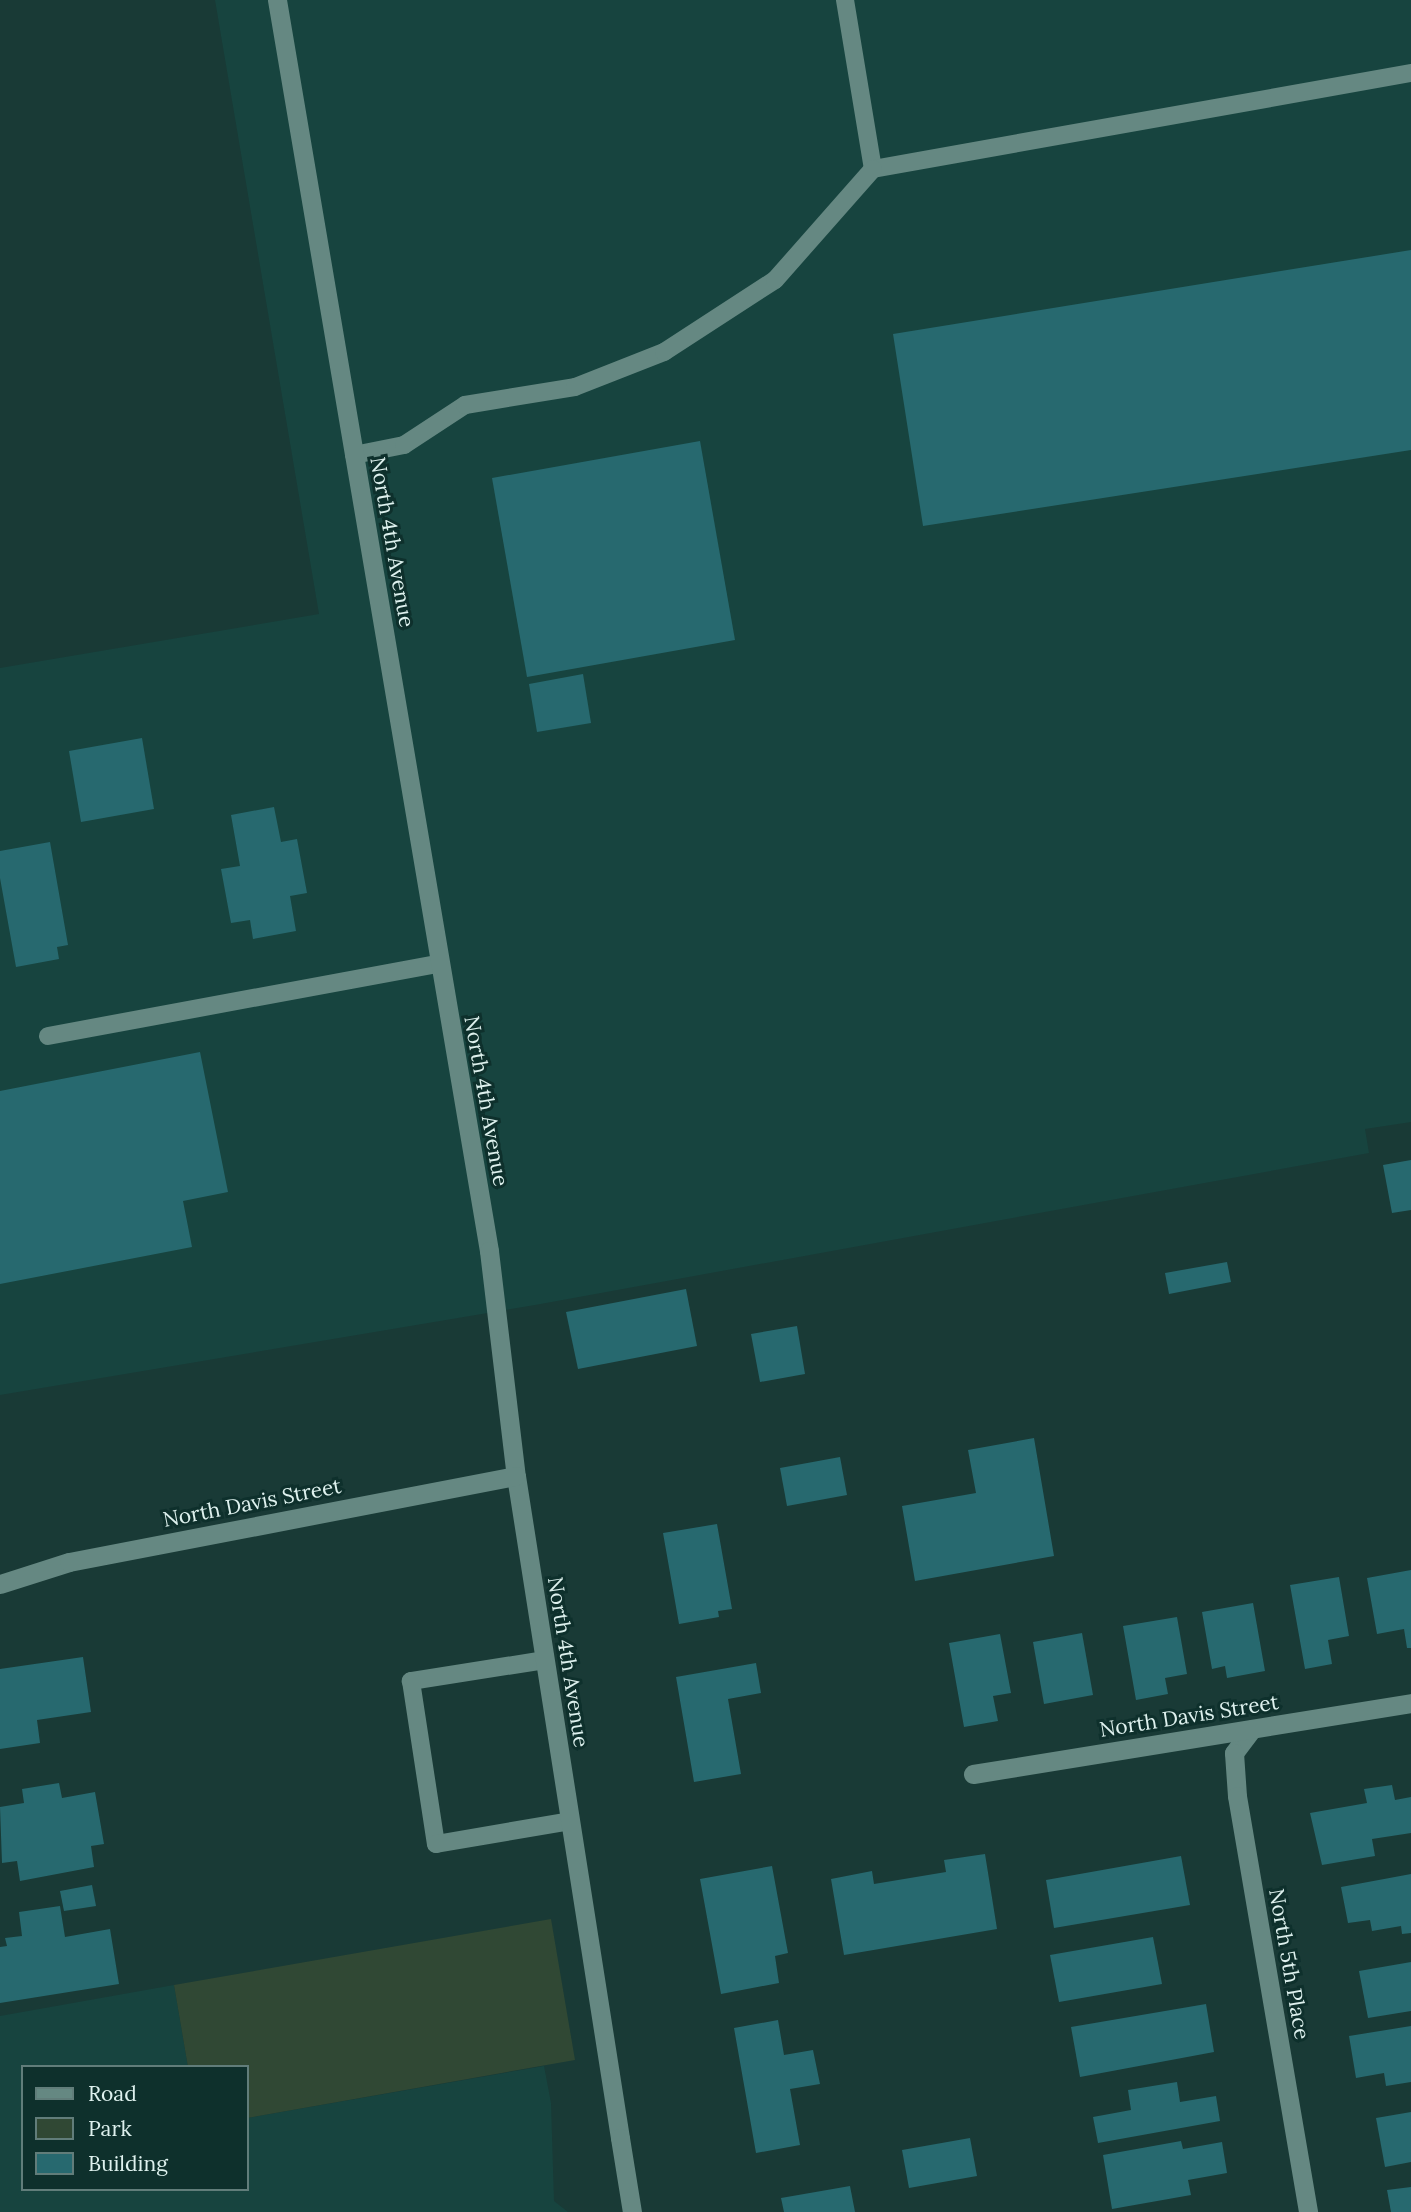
<!DOCTYPE html>
<style>
body{margin:0}
#map{position:relative;width:1411px;height:2212px;overflow:hidden;background:#193a36;font-family:Lora,serif}
div>[style]{position:absolute}
[style*='--x']{left:calc(var(--x)*1px);top:calc(var(--y)*1px);width:calc(var(--w)*1px);rotate:calc(var(--a)*1deg)}
.built>*{inset:0;background:#17443f}
.green>*{inset:0;background:#304834}
.building>*{inset:0;background:#27696f}
.service>*{height:18px;margin:-9px;padding:0 9px;transform-origin:9px;border-radius:9px;background:#658882}
.minor>*{height:19px;margin:-9.5px;padding:0 9.5px;transform-origin:9.5px;border-radius:9.5px;background:#658882}
.tertiary>*{height:19px;margin:-9.5px;padding:0 9.5px;transform-origin:9.5px;border-radius:9.5px;background:#658882}
span{translate:-50% -50%;white-space:nowrap;text-align:center;line-height:1.15;-webkit-text-stroke:6px #0e302c;paint-order:stroke}
.street-label{font-size:21px;color:#def1ee}
.legend{position:absolute;left:21px;top:2065px;width:228px;height:126px;box-sizing:border-box;background:#0e302c;border:2px solid #617d7a;margin:0;padding:9px 12px;list-style:none;font-size:21px;color:#def1ee}
.legend li{display:flex;align-items:center;gap:14px;height:35px}
.legend b{width:35px;border:2px solid #617d7a}
</style>
<div id="map">
<div class="built">
<div style="clip-path:polygon(215px 0,1411px 0,1411px 1122px,1365px 1129px,1369px 1153px,535px 1305px,0 1395px,0 668px,319px 614px)"></div>
<div style="clip-path:polygon(174px 1985px,188px 2067px,23px 2067px,23px 2189px,247px 2189px,247px 2118px,544px 2066px,551px 2103px,554px 2201px,568px 2212px,0 2212px,0 2016px)"></div>
</div>
<div class="green">
<div style="clip-path:polygon(551px 1919px,575px 2060px,247px 2118px,247px 2067px,188px 2067px,174px 1985px)"></div>
</div>
<div class="building">
<div style="clip-path:polygon(1411px 250px,1411px 450px,923px 526px,893px 334px)"></div>
<div style="clip-path:polygon(700px 441px,735px 640px,527px 677px,492px 478px)"></div>
<div style="clip-path:polygon(583px 674px,591px 723px,537px 732px,529px 684px)"></div>
<div style="clip-path:polygon(142px 738px,154px 809px,81px 822px,69px 751px)"></div>
<div style="clip-path:polygon(274px 807px,281px 842px,297px 839px,307px 893px,290px 896px,296px 931px,253px 939px,250px 920px,231px 923px,221px 869px,240px 866px,231px 815px)"></div>
<div style="clip-path:polygon(50px 842px,68px 945px,57px 947px,59px 959px,16px 967px,0 878px,0 851px)"></div>
<div style="clip-path:polygon(200px 1052px,228px 1192px,183px 1201px,192px 1247px,0 1284px,0 1091px)"></div>
<div style="clip-path:polygon(1411px 1160px,1411px 1210px,1392px 1213px,1383px 1165px)"></div>
<div style="clip-path:polygon(1227px 1262px,1231px 1282px,1169px 1294px,1165px 1273px)"></div>
<div style="clip-path:polygon(686px 1289px,697px 1346px,578px 1369px,566px 1312px)"></div>
<div style="clip-path:polygon(797px 1326px,805px 1374px,760px 1382px,751px 1334px)"></div>
<div style="clip-path:polygon(1034px 1438px,1054px 1556px,915px 1581px,902px 1506px,976px 1493px,968px 1450px)"></div>
<div style="clip-path:polygon(840px 1457px,847px 1495px,787px 1506px,780px 1468px)"></div>
<div style="clip-path:polygon(717px 1524px,732px 1609px,718px 1611px,719px 1617px,679px 1624px,663px 1533px)"></div>
<div style="clip-path:polygon(1411px 1570px,1411px 1648px,1407px 1648px,1404px 1629px,1377px 1634px,1367px 1578px)"></div>
<div style="clip-path:polygon(1339px 1577px,1349px 1636px,1328px 1640px,1332px 1664px,1305px 1669px,1290px 1585px)"></div>
<div style="clip-path:polygon(1253px 1603px,1265px 1671px,1227px 1678px,1225px 1666px,1212px 1669px,1202px 1612px)"></div>
<div style="clip-path:polygon(1177px 1617px,1187px 1674px,1165px 1678px,1168px 1694px,1136px 1700px,1123px 1626px)"></div>
<div style="clip-path:polygon(1082px 1633px,1093px 1695px,1044px 1704px,1033px 1642px)"></div>
<div style="clip-path:polygon(1000px 1634px,1011px 1693px,993px 1696px,998px 1721px,964px 1727px,949px 1643px)"></div>
<div style="clip-path:polygon(83px 1657px,91px 1712px,37px 1720px,40px 1743px,0 1749px,0 1669px)"></div>
<div style="clip-path:polygon(756px 1663px,761px 1693px,728px 1699px,741px 1774px,694px 1782px,676px 1677px)"></div>
<div style="clip-path:polygon(59px 1783px,62px 1798px,95px 1792px,104px 1844px,91px 1846px,94px 1867px,20px 1881px,17px 1861px,2px 1863px,0 1807px,24px 1803px,22px 1789px)"></div>
<div style="clip-path:polygon(1392px 1785px,1395px 1800px,1411px 1797px,1411px 1833px,1372px 1839px,1375px 1856px,1322px 1865px,1310px 1813px,1367px 1803px,1364px 1789px)"></div>
<div style="clip-path:polygon(985px 1854px,997px 1929px,844px 1955px,831px 1879px,872px 1871px,874px 1884px,946px 1872px,944px 1860px)"></div>
<div style="clip-path:polygon(1181px 1856px,1190px 1905px,1054px 1928px,1046px 1880px)"></div>
<div style="clip-path:polygon(772px 1866px,788px 1953px,775px 1956px,779px 1983px,721px 1994px,700px 1879px)"></div>
<div style="clip-path:polygon(1411px 1874px,1411px 1933px,1402px 1934px,1401px 1926px,1372px 1931px,1370px 1920px,1348px 1923px,1341px 1887px)"></div>
<div style="clip-path:polygon(92px 1885px,96px 1906px,64px 1911px,60px 1891px)"></div>
<div style="clip-path:polygon(60px 1906px,65px 1937px,110px 1929px,119px 1984px,0 2003px,0 1947px,7px 1946px,5px 1938px,22px 1936px,19px 1912px)"></div>
<div style="clip-path:polygon(1153px 1937px,1162px 1984px,1059px 2002px,1050px 1955px)"></div>
<div style="clip-path:polygon(1411px 1962px,1411px 2011px,1368px 2018px,1359px 1971px)"></div>
<div style="clip-path:polygon(1206px 2004px,1214px 2052px,1080px 2077px,1071px 2027px)"></div>
<div style="clip-path:polygon(778px 2020px,784px 2055px,813px 2050px,820px 2084px,790px 2089px,800px 2145px,756px 2153px,734px 2028px)"></div>
<div style="clip-path:polygon(1411px 2026px,1411px 2082px,1386px 2086px,1384px 2073px,1356px 2078px,1349px 2036px)"></div>
<div style="clip-path:polygon(1177px 2082px,1180px 2102px,1216px 2096px,1220px 2121px,1098px 2143px,1093px 2117px,1131px 2110px,1128px 2090px)"></div>
<div style="clip-path:polygon(1411px 2112px,1411px 2162px,1385px 2167px,1376px 2118px)"></div>
<div style="clip-path:polygon(970px 2138px,977px 2176px,909px 2188px,902px 2150px)"></div>
<div style="clip-path:polygon(1181px 2141px,1183px 2149px,1222px 2142px,1227px 2173px,1188px 2180px,1191px 2195px,1112px 2209px,1103px 2155px)"></div>
<div style="clip-path:polygon(850px 2186px,855px 2212px,784px 2212px,781px 2198px)"></div>
<div style="clip-path:polygon(1411px 2187px,1411px 2212px,1391px 2212px,1387px 2190px)"></div>
</div>
<div class="service">
<div style="--x:845;--y:0;--w:171;--a:80.6"></div>
<div style="--x:873;--y:169;--w:546;--a:-10.12"></div>
<div style="--x:354;--y:455;--w:51;--a:-11.3"></div>
<div style="--x:404;--y:445;--w:73;--a:-33.3"></div>
<div style="--x:465;--y:405;--w:111;--a:-9.3"></div>
<div style="--x:575;--y:387;--w:96;--a:-21.5"></div>
<div style="--x:664;--y:352;--w:132;--a:-33"></div>
<div style="--x:775;--y:280;--w:148;--a:-48.6"></div>
<div style="--x:48;--y:1036;--w:399;--a:-10.5"></div>
<div style="--x:545;--y:1660;--w:136;--a:171.1"></div>
<div style="--x:411;--y:1681;--w:165;--a:81.3"></div>
<div style="--x:436;--y:1844;--w:136;--a:-9.7"></div>
</div>
<div class="minor">
<div style="--x:277;--y:0;--w:1269;--a:80.38"></div>
<div style="--x:489;--y:1251;--w:227;--a:83.2"></div>
<div style="--x:516;--y:1476;--w:670;--a:81.07"></div>
<div style="--x:0;--y:1584;--w:72;--a:-17.7"></div>
<div style="--x:69;--y:1562;--w:455;--a:-10.9"></div>
<div style="--x:1252;--y:1729;--w:30;--a:127"></div>
<div style="--x:1234;--y:1753;--w:43;--a:86"></div>
<div style="--x:1237;--y:1796;--w:422;--a:80.3"></div>
<div style="--x:973;--y:1774;--w:444;--a:-9.2"></div>
</div>
<div class="tertiary">
<div style="--x:620;--y:2138;--w:75;--a:80.8"></div>
</div>
<div class="street-label">
<span style="left:392px;top:542px;rotate:80deg">North 4th Avenue</span>
<span style="left:486px;top:1101px;rotate:80deg">North 4th Avenue</span>
<span style="left:252px;top:1503px;rotate:-11deg">North Davis Street</span>
<span style="left:568px;top:1662px;rotate:81deg">North 4th Avenue</span>
<span style="left:1189px;top:1716px;rotate:-9deg">North Davis Street</span>
<span style="left:1289px;top:1964px;rotate:80deg">North 5th Place</span>
</div>
<ul class="legend">
<li><b style="height:9px;background:#658882"></b>Road</li>
<li><b style="height:19px;background:#304834"></b>Park</li>
<li><b style="height:19px;background:#27696f"></b>Building</li>
</ul>
</div>
